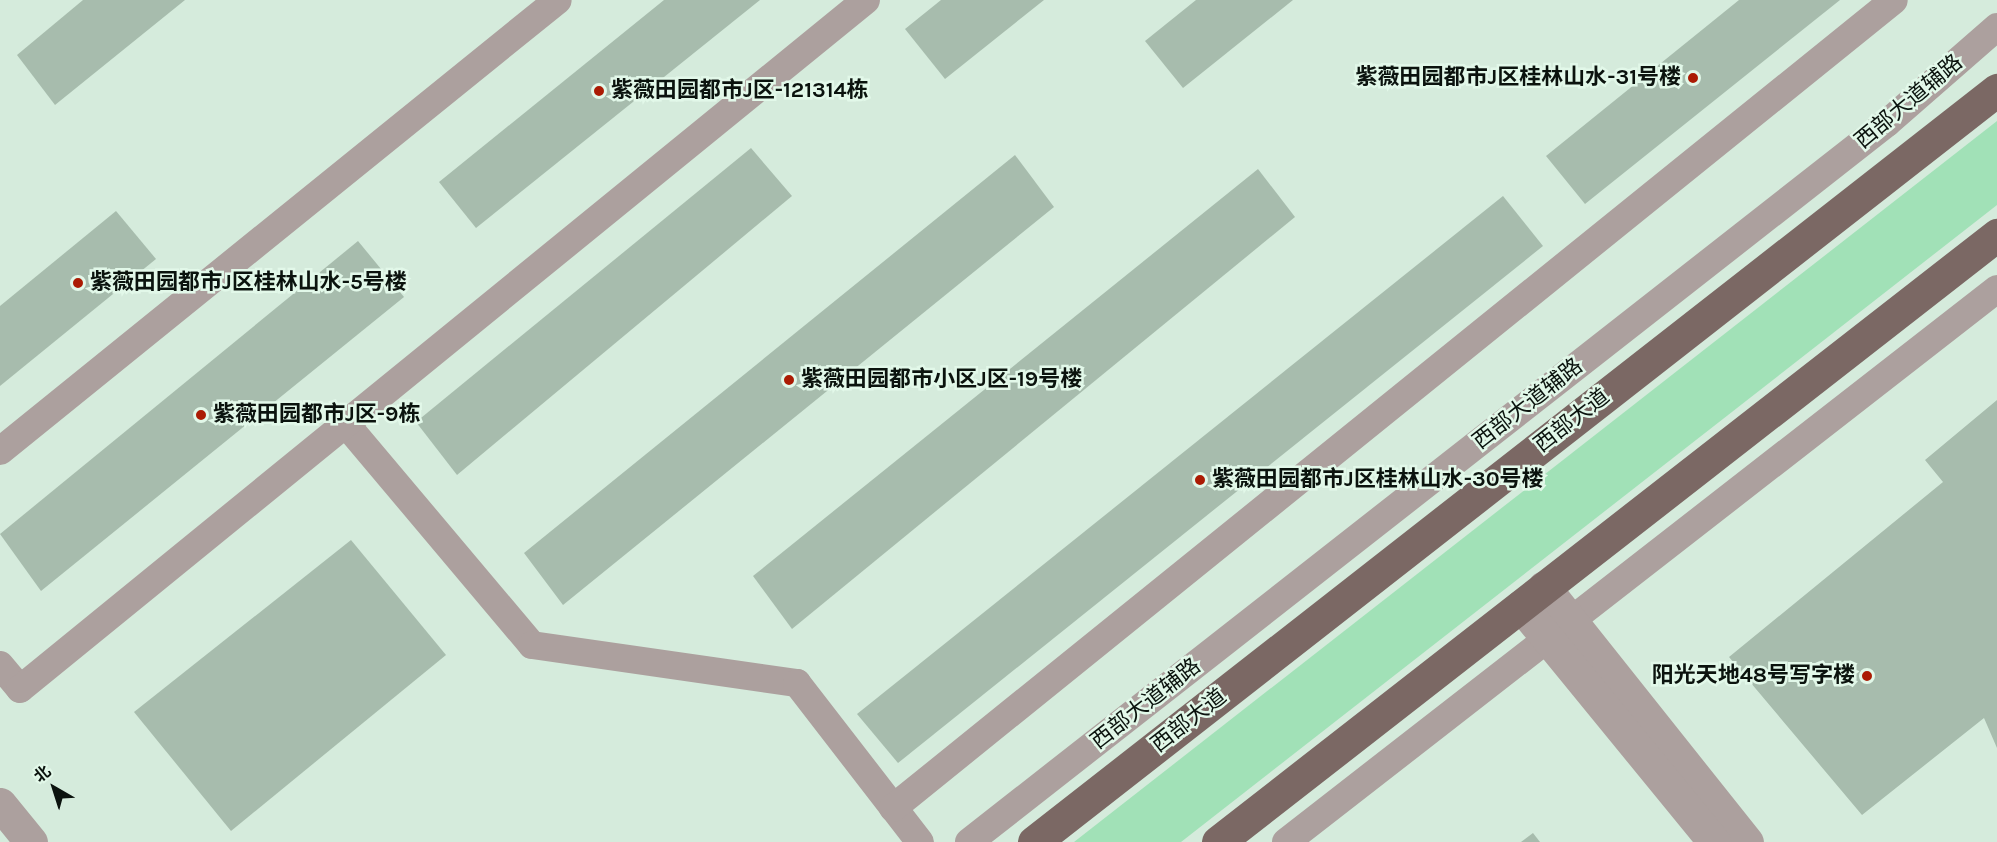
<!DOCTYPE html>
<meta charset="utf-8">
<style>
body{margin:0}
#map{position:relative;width:1997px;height:842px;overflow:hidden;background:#d5ebdc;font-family:Karla,"Noto Sans SC",sans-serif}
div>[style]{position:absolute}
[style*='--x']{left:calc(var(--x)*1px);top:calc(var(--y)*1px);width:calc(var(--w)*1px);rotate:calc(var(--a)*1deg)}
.green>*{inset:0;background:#a1e1b7}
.building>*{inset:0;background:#a7bcad}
.minor>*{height:28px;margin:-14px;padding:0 14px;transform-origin:14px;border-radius:14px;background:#aca09e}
.tertiary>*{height:33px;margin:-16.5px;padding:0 16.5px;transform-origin:16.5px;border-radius:16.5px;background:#aca09e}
.primary>*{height:33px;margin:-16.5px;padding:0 16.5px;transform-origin:16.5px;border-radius:16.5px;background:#7b6864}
.dots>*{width:16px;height:16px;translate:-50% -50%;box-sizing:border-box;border:3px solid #e2f8e9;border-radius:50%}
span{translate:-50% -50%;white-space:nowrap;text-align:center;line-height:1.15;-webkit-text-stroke:5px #e2f8e9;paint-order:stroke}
.poi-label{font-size:22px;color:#0b130e;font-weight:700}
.right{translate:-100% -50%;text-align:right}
.left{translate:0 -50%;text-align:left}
.street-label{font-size:22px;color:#0b130e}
.north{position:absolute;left:24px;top:758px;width:60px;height:60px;-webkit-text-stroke:4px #e2f8e9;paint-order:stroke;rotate:321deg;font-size:16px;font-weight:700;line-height:24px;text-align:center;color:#0b130e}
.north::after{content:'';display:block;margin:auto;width:21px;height:27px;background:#0b130e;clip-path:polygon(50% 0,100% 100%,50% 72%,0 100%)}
</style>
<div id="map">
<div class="green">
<div style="clip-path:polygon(1997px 121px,1997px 205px,1181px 842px,1074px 842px)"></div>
</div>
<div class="building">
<div style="clip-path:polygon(83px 0,185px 0,55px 105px,17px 55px)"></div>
<div style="clip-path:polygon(664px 0,760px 0,476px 228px,439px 182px)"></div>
<div style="clip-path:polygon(941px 0,1044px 0,945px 79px,905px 29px)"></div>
<div style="clip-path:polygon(1196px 0,1293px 0,1183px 88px,1145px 41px)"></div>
<div style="clip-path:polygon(1739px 0,1840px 0,1585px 204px,1546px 156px)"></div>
<div style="clip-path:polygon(751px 148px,792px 196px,457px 475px,416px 422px)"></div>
<div style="clip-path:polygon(1015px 155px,1054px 207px,563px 605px,524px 553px)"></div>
<div style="clip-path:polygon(1258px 169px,1295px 217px,792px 629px,753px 576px)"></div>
<div style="clip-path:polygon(1503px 196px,1543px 246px,898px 763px,857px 714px)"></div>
<div style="clip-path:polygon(116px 211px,156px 259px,0 386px,0 306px)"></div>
<div style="clip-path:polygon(358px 241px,404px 297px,41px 591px,0 534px)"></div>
<div style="clip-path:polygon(1997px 400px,1997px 748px,1984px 718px,1862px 815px,1729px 657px,1943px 482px,1925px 460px)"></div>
<div style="clip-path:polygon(351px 540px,446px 655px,231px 831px,134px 712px)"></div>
<div style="clip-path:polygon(1533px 833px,1540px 842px,1521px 842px)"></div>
</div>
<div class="minor">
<div style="--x:345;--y:423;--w:290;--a:49.9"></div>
<div style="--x:532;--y:645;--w:268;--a:8.2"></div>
<div style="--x:797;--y:683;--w:201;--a:52.3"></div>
<div style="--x:0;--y:451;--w:717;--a:-38.95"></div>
<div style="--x:0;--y:665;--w:31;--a:50"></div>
<div style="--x:20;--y:689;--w:1091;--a:-39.16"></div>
<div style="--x:893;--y:808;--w:1286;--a:-38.91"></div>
<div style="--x:969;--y:842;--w:1166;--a:-38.07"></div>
<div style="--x:1887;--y:123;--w:146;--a:-41.1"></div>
<div style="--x:1286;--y:842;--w:901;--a:-37.87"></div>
</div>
<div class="tertiary">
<div style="--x:1544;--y:587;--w:326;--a:51.5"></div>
<div style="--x:1521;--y:606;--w:305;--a:50.7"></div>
<div style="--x:0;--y:804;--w:49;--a:50.8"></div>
</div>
<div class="primary">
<div style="--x:1034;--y:842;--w:1222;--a:-37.99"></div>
<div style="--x:1218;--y:842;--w:988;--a:-37.93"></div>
</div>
<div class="dots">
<div style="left:1693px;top:78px;background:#ab1b04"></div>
<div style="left:599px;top:91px;background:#ab1b04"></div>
<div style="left:78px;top:283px;background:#ab1b04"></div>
<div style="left:789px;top:380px;background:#ab1b04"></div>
<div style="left:201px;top:415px;background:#ab1b04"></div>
<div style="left:1200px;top:480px;background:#ab1b04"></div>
<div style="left:1867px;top:676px;background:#ab1b04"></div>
</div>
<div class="poi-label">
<span class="right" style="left:1681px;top:78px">紫薇田园都市J区桂林山水-31号楼</span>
<span class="left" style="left:611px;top:91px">紫薇田园都市J区-121314栋</span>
<span class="left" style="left:90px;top:283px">紫薇田园都市J区桂林山水-5号楼</span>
<span class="left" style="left:801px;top:380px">紫薇田园都市小区J区-19号楼</span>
<span class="left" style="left:213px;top:415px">紫薇田园都市J区-9栋</span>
<span class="left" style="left:1212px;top:480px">紫薇田园都市J区桂林山水-30号楼</span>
<span class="right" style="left:1855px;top:676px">阳光天地48号写字楼</span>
</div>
<div class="street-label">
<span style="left:1909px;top:102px;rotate:-40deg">西部大道辅路</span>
<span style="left:1528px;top:404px;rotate:-38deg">西部大道辅路</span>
<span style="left:1572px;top:421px;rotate:-38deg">西部大道</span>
<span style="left:1146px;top:704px;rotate:-38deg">西部大道辅路</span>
<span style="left:1189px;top:721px;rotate:-38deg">西部大道</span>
</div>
<div class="north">北</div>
</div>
